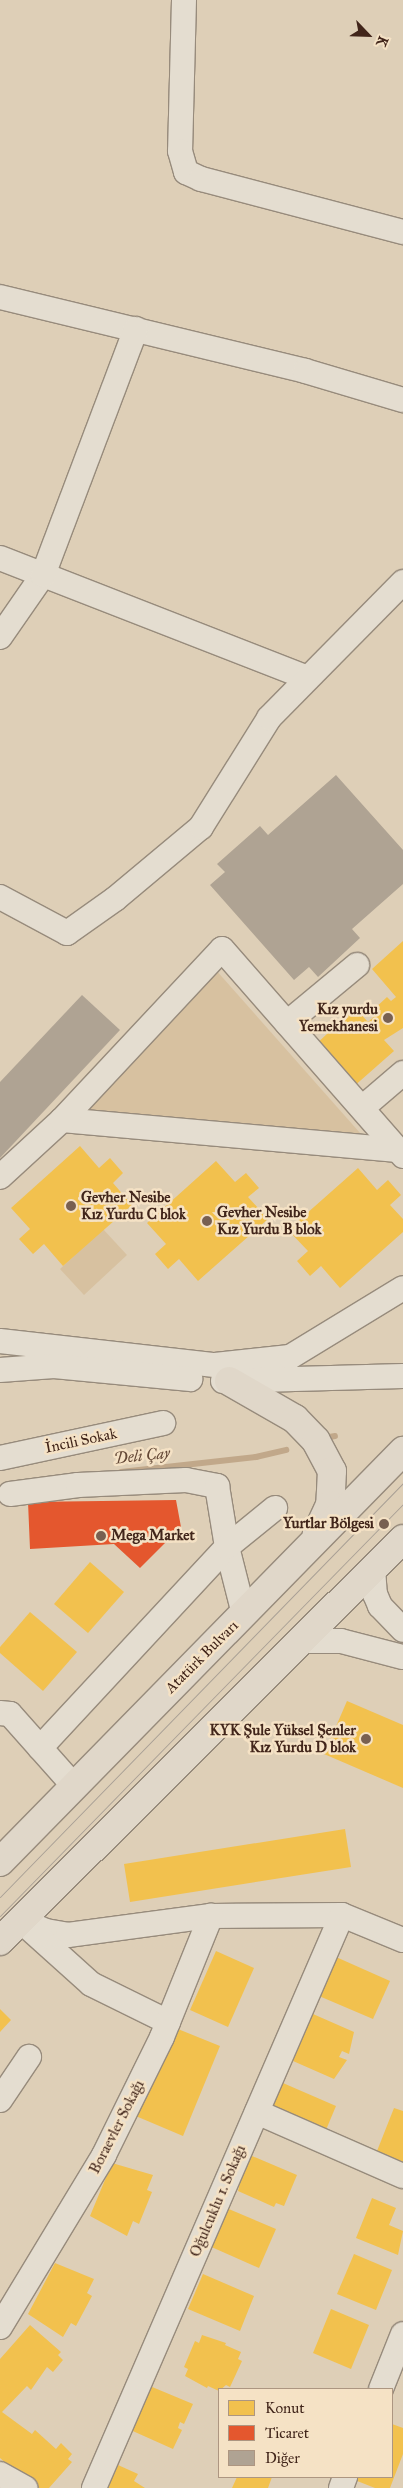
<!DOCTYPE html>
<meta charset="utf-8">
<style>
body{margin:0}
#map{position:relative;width:403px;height:2488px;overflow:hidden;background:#decfb7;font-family:"IM FELL Great Primer",serif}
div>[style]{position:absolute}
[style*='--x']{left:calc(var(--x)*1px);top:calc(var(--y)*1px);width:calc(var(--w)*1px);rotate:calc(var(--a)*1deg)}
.green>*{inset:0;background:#d7c1a0}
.homes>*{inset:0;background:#f2c14e}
.shops>*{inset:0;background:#e4572e}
.stream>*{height:5.5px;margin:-2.75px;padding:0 2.75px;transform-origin:2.75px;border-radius:2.75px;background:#c1a88a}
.building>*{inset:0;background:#afa393}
.roads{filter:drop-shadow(1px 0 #978b7c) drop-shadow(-1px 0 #978b7c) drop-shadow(0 1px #978b7c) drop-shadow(0 -1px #978b7c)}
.minor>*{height:24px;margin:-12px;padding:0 12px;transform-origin:12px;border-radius:12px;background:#e4ddd0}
.major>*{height:28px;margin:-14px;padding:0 14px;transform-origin:14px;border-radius:14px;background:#e0d7c9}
.tram>*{height:1px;margin:-0.5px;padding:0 0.5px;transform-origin:0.5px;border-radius:0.5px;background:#a89f95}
.dots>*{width:14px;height:14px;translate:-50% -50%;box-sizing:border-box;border:2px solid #f5e2c5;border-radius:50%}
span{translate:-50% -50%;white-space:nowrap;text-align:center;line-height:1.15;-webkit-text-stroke:5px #f5e2c5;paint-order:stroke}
.poi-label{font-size:15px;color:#41251a;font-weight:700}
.right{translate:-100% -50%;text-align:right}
.left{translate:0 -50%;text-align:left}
.street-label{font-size:15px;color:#41251a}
.water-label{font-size:16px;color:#644836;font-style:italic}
.legend{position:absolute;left:218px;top:2388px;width:175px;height:90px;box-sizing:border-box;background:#f5e2c5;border:1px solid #ad9681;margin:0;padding:6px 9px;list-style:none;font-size:15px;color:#41251a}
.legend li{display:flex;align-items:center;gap:10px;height:25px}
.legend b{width:25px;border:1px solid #ad9681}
.north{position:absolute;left:343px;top:10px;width:50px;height:50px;-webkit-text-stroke:4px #f5e2c5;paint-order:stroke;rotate:114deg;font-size:14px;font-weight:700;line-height:20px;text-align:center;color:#41251a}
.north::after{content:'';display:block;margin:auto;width:18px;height:22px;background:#41251a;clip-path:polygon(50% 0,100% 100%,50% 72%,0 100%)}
</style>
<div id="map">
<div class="green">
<div style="clip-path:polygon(215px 969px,368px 1142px,71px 1118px)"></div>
<div style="clip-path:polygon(103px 1229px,127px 1255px,84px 1295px,60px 1269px)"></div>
</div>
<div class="homes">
<div style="clip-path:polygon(403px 941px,403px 1028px,384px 1040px,394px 1051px,352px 1088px,314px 1046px,355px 1008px,368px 1022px,377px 1014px,373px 1010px,387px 997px,391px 1001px,396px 997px,372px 969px)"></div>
<div style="clip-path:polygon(80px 1146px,99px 1168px,110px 1158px,123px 1173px,113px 1183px,132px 1205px,63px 1266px,44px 1244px,33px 1254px,19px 1239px,30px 1229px,11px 1208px)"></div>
<div style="clip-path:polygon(216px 1161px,235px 1182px,246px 1173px,259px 1188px,248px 1197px,268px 1219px,198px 1281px,179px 1259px,168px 1269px,155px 1254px,166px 1244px,147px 1223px)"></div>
<div style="clip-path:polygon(358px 1168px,377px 1190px,388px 1180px,401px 1195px,390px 1205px,403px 1219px,403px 1232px,340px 1288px,321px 1266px,310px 1276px,297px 1261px,308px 1251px,288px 1230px)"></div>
<div style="clip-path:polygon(90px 1562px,124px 1592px,88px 1633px,54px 1604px)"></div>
<div style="clip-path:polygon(30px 1612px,77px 1652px,43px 1691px,0 1653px,0 1647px)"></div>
<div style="clip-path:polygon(347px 1701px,403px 1725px,403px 1788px,324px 1754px)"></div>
<div style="clip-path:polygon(345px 1829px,351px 1867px,130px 1902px,124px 1864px)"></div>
<div style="clip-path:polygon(216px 1951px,254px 1968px,228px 2027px,190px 2010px)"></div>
<div style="clip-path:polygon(336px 1957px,390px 1981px,373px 2019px,319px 1996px)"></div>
<div style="clip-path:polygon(0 2009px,11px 2020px,0 2032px)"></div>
<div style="clip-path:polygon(313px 2014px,354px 2032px,349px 2054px,342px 2051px,339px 2057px,347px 2060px,334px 2079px,293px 2061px)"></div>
<div style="clip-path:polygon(168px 2025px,220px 2046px,183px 2136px,131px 2114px)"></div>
<div style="clip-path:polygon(276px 2080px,336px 2106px,323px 2137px,263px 2111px)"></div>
<div style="clip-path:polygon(394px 2108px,403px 2111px,403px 2162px,377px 2151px)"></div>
<div style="clip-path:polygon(245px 2153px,297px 2175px,284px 2206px,276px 2203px,274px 2207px,238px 2191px,239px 2187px,232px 2184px)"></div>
<div style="clip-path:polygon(112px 2163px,153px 2175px,147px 2190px,152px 2192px,139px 2224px,133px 2221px,127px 2236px,90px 2216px)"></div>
<div style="clip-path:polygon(372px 2198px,396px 2208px,389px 2225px,403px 2231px,398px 2255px,356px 2238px)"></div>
<div style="clip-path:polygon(224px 2207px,276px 2229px,259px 2268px,207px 2245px)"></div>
<div style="clip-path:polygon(354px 2254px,392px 2270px,376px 2310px,337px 2294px)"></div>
<div style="clip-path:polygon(55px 2263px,94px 2279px,87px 2293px,92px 2296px,76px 2326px,71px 2323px,63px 2337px,28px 2314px)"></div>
<div style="clip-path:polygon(203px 2274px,254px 2296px,240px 2331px,188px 2309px)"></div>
<div style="clip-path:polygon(331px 2309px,369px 2325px,351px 2369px,313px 2353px)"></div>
<div style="clip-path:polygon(30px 2325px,61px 2352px,58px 2355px,63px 2360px,53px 2372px,47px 2367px,31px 2390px,27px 2386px,2px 2412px,32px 2434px,35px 2430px,56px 2449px,61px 2443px,72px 2454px,68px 2459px,72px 2462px,49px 2488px,35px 2488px,0 2458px,0 2359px)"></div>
<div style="clip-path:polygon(202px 2335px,226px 2343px,225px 2345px,241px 2352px,238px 2359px,242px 2361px,230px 2387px,226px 2385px,219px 2391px,208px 2386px,207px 2388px,185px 2376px,188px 2369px,184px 2367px,195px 2341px,199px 2343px)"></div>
<div style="clip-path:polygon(145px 2384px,193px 2404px,184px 2424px,180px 2422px,178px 2428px,182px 2430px,173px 2449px,126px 2428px)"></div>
<div style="clip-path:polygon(392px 2424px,403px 2428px,403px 2454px,390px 2488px,375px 2488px,347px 2477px,392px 2477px)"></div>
<div style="clip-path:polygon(118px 2465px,138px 2474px,134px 2481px,145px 2488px,99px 2488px,106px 2471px,114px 2475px)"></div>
<div style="clip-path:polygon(237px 2477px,272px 2477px,268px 2488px,232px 2488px)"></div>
</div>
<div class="shops">
<div style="clip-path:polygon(176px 1500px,181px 1527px,140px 1568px,114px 1544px,30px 1549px,28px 1502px)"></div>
</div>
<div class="stream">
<div style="--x:324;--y:1438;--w:11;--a:-10"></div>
<div style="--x:121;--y:1472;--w:136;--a:-6.3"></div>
<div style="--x:256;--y:1457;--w:31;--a:-13"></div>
</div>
<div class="building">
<div style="clip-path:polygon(336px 775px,403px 850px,403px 884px,352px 929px,360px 938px,318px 977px,309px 967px,294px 980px,210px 885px,225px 872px,217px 864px,260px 826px,268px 835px)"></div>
<div style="clip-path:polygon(82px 995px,120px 1030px,0 1158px,0 1082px)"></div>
</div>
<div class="roads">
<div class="minor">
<div style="--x:184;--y:0;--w:151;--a:91.5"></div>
<div style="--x:180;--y:151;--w:22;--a:74"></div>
<div style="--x:186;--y:172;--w:17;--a:25"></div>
<div style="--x:201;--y:179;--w:209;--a:14.7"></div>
<div style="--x:0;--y:297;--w:314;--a:13.6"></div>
<div style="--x:305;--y:371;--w:102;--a:16.5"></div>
<div style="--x:0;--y:558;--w:330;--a:21.3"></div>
<div style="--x:0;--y:637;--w:75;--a:-55.3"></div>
<div style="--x:43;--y:575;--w:263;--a:-69.3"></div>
<div style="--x:0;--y:897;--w:76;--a:28.2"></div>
<div style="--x:67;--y:933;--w:59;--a:-35.3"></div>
<div style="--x:115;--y:899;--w:112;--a:-39.9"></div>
<div style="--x:201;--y:827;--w:128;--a:-58"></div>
<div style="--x:269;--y:718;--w:191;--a:-45.4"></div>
<div style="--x:287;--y:1023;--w:91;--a:-39.6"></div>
<div style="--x:362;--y:1108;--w:54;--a:-40.5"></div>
<div style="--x:62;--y:1120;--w:337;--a:5.1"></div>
<div style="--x:0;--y:1177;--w:84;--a:-42.6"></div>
<div style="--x:62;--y:1120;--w:234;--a:-46.9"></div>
<div style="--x:222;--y:949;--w:275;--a:48.8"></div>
<div style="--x:0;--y:1341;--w:216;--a:6.4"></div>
<div style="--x:215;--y:1365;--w:75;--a:-6.1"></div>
<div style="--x:290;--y:1357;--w:132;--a:-31.4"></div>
<div style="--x:0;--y:1370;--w:54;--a:-4.2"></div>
<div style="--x:54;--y:1366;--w:137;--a:5.5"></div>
<div style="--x:223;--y:1381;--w:180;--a:-1.6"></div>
<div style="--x:0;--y:1458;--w:167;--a:-12.1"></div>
<div style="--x:10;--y:1494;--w:69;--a:-7.5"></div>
<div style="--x:78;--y:1485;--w:108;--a:-2.7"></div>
<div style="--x:186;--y:1480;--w:32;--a:11"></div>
<div style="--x:217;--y:1486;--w:62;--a:80.7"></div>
<div style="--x:227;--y:1547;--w:69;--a:75.8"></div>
<div style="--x:373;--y:1568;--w:26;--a:86"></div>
<div style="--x:375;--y:1594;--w:13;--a:67"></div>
<div style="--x:380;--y:1606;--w:33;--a:46"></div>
<div style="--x:298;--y:1641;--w:43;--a:0"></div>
<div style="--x:341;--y:1641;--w:64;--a:14.5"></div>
<div style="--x:0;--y:1713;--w:10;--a:6"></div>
<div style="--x:10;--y:1714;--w:96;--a:48.4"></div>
<div style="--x:40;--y:1748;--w:275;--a:-47.1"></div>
<div style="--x:227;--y:1547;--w:62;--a:-39.1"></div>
<div style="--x:21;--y:1920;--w:27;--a:24"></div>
<div style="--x:46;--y:1931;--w:22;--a:10"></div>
<div style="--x:68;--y:1935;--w:144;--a:-7.6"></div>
<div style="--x:211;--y:1916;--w:131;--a:-0.4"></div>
<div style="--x:342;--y:1915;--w:66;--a:22.3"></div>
<div style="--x:30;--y:1929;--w:82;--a:42"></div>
<div style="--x:91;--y:1984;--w:86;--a:26.3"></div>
<div style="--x:0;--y:2100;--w:52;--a:-56"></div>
<div style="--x:257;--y:2112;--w:159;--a:23.7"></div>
<div style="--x:0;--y:2327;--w:201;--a:-58.8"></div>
<div style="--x:104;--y:2155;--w:131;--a:-63.8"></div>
<div style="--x:162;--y:2037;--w:131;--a:-68"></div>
<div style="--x:381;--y:2389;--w:59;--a:-68.2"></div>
<div style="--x:0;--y:2474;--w:29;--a:29"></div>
<div style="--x:94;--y:2488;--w:624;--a:-66.6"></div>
<div style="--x:341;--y:2488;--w:12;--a:-70"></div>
</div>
<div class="major">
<div style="--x:229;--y:1381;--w:76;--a:29.9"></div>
<div style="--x:295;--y:1419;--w:30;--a:46"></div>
<div style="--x:316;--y:1441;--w:34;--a:62"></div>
<div style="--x:332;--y:1471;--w:34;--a:93"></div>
<div style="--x:330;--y:1505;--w:31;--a:115"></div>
<div style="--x:0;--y:1862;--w:576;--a:-45.56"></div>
<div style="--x:0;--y:1941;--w:569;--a:-44.93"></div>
</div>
</div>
<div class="tram">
<div style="--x:0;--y:1897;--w:578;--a:-45.77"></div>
<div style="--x:0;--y:1916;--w:576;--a:-45.63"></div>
</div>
<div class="dots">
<div style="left:388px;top:1018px;background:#786051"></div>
<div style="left:71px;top:1206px;background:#786051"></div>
<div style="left:207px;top:1221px;background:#786051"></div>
<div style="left:384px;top:1524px;background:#786051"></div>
<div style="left:101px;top:1536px;background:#786051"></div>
<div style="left:366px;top:1739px;background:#786051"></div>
</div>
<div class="poi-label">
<span class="right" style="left:378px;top:1018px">Kız yurdu<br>Yemekhanesi</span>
<span class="left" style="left:81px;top:1206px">Gevher Nesibe<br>Kız Yurdu C blok</span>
<span class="left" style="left:217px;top:1221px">Gevher Nesibe<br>Kız Yurdu B blok</span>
<span class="right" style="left:374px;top:1524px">Yurtlar Bölgesi</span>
<span class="left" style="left:111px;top:1536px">Mega Market</span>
<span class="right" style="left:356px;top:1739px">KYK Şule Yüksel Şenler<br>Kız Yurdu D blok</span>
</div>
<div class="street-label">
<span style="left:81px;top:1441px;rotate:-12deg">İncili Sokak</span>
<span style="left:202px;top:1657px;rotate:-45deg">Atatürk Bulvarı</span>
<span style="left:117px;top:2127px;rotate:-63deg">Boraevler Sokağı</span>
<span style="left:218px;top:2201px;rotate:-67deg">Oğulcuklu 1. Sokağı</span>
</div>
<div class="water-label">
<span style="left:142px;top:1456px;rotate:-6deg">Deli Çay</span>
</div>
<ul class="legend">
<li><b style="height:14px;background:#f2c14e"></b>Konut</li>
<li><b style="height:14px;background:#e4572e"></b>Ticaret</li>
<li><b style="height:14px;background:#afa393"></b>Diğer</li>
</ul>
<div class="north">K</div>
</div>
